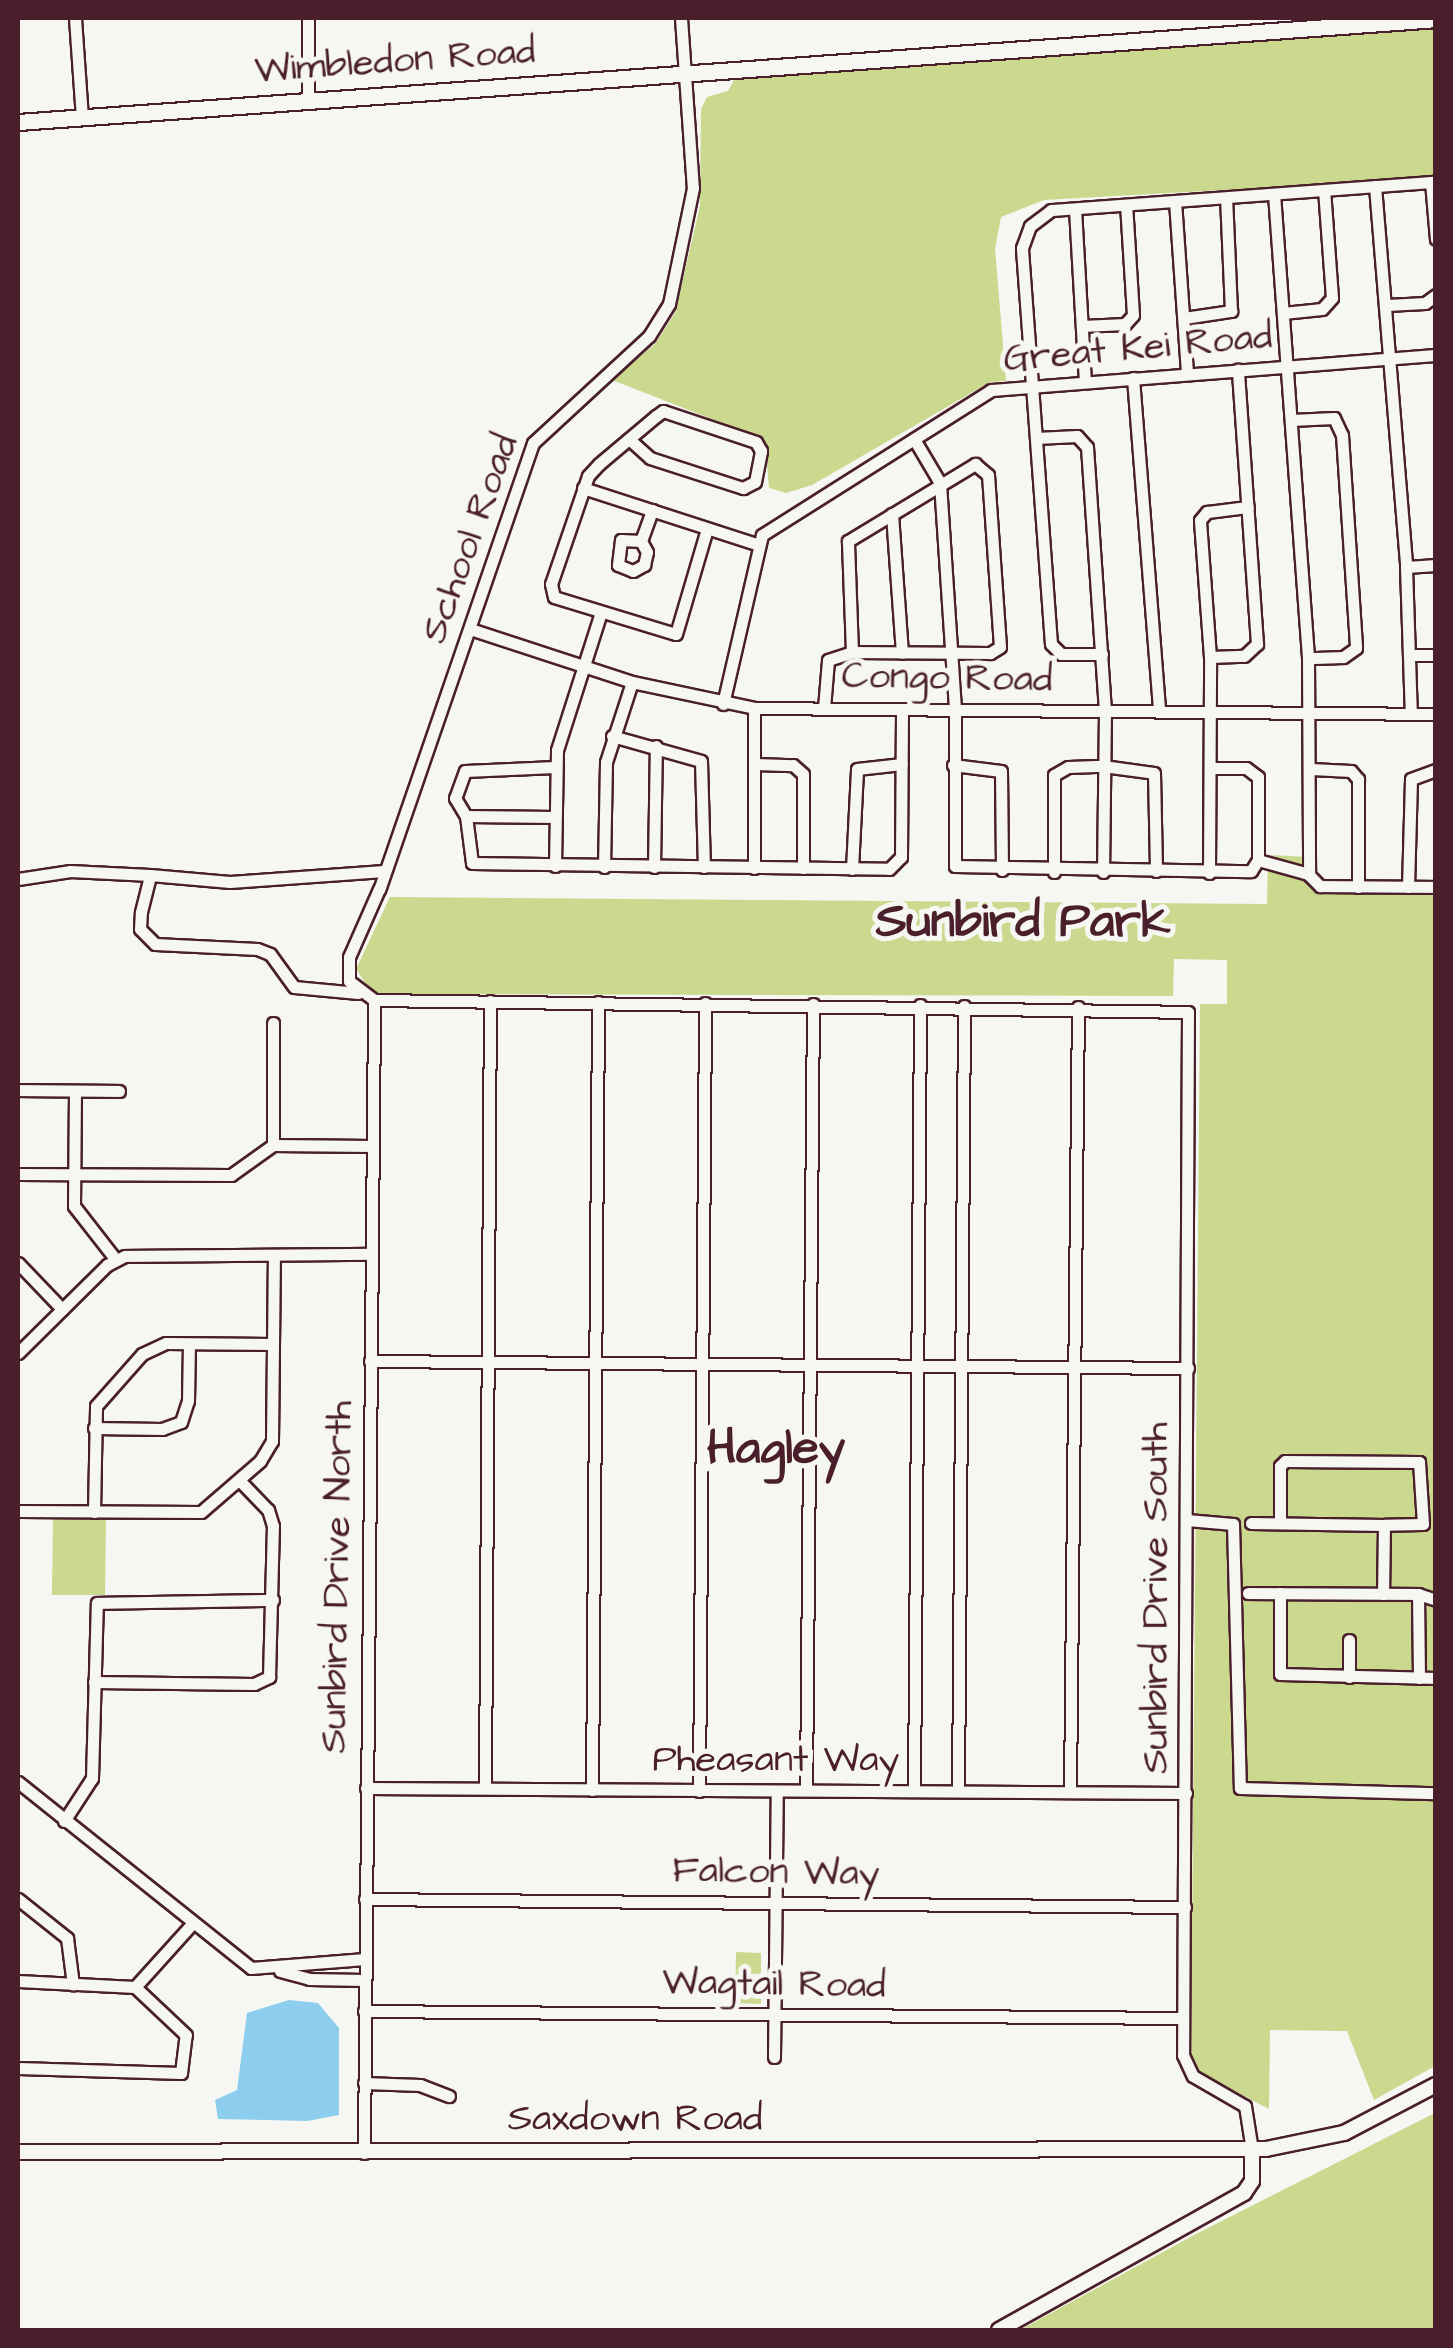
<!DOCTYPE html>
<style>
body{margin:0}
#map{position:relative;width:1453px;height:2348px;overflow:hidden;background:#f6f6f2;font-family:"Architects Daughter",sans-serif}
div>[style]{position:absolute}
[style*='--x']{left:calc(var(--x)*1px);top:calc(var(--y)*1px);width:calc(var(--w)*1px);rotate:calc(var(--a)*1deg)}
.green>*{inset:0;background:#cad98d}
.water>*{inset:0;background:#8dceef}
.roads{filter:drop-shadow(2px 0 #4a1f2b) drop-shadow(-2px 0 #4a1f2b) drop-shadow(0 2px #4a1f2b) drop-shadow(0 -2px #4a1f2b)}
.minor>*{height:11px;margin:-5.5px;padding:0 5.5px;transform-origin:5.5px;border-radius:5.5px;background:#f6f6f2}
.tertiary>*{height:14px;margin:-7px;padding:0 7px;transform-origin:7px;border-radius:7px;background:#f6f6f2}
.secondary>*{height:15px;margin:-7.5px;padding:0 7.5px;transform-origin:7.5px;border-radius:7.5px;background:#f6f6f2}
span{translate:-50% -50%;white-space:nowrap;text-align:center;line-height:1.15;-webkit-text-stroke:10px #f6f6f2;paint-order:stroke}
.street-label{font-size:38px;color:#4a1f2b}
.district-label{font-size:48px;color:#4a1f2b;font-weight:700}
.frame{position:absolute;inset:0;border:20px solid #4a1f2b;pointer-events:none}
</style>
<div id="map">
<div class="green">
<div style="clip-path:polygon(1435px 26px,1435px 178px,1044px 200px,1001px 217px,995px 249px,1006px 381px,990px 382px,812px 485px,786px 493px,769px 488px,766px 452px,758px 437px,612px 380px,655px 344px,675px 313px,700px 206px,701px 109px,707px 97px,728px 91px,734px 80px)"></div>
<div style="clip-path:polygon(1268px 855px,1309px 857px,1310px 881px,1435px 888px,1435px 2066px,1374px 2100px,1347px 2031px,1270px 2030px,1269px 2109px,1199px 2073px,1191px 2053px,1200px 1004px,1227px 1004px,1227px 960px,1174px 959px,1173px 996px,373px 994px,356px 969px,390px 897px,1267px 904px)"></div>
<div style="clip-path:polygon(53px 1517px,106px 1518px,105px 1595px,52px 1595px)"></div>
<div style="clip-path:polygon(736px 1952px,761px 1953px,761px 2004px,735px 2003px)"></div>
<div style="clip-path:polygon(1435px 2113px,1435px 2330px,1020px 2330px,1196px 2234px)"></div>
</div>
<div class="water">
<div style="clip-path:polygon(289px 2000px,318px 2003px,339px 2028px,339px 2115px,307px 2121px,218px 2119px,215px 2100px,237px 2090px,247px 2013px)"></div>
</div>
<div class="roads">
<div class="minor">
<div style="--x:75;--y:18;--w:99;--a:86"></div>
<div style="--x:308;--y:18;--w:83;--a:90"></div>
<div style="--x:681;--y:18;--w:170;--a:86"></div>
<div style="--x:693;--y:188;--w:118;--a:101.7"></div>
<div style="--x:669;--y:304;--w:38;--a:122"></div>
<div style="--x:649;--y:336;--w:158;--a:137.3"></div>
<div style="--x:533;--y:443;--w:472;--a:109"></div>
<div style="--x:379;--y:889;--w:74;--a:113.8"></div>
<div style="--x:349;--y:957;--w:24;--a:90"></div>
<div style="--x:349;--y:981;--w:31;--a:37"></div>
<div style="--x:374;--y:1000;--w:814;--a:0.84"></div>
<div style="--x:1188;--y:1012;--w:1043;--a:90.27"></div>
<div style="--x:1183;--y:2055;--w:23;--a:65"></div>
<div style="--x:1193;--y:2076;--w:60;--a:30"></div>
<div style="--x:1245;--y:2106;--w:45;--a:81"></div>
<div style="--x:1431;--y:182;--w:57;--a:85"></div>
<div style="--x:1375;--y:186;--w:382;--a:85.3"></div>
<div style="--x:1406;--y:567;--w:147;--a:88.1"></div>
<div style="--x:1274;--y:194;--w:465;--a:85.8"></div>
<div style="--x:1308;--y:658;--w:217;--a:89.7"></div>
<div style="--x:1309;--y:875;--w:16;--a:45"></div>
<div style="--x:1320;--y:886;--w:116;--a:0.5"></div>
<div style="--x:1175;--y:201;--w:173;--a:86"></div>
<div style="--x:1075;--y:209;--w:172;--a:86.7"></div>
<div style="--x:1387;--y:305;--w:38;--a:-3"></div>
<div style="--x:1425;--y:303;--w:14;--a:-36"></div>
<div style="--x:1283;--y:313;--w:39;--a:-6"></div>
<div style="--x:1322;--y:309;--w:15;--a:-48"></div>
<div style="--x:1332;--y:298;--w:108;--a:-94.2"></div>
<div style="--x:1184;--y:318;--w:48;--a:-8.5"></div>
<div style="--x:1231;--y:311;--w:113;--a:-92.5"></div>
<div style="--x:1082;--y:326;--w:43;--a:-2.7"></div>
<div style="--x:1125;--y:324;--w:12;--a:-48"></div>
<div style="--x:1133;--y:315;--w:110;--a:-93.6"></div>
<div style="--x:1133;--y:378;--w:334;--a:85.5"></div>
<div style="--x:1291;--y:420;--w:43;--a:-2.7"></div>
<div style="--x:1334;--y:418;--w:19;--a:65"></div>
<div style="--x:1342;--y:435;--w:213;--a:86.2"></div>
<div style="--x:1356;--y:648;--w:16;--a:145"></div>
<div style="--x:1343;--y:657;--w:35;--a:178"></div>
<div style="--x:1036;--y:438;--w:41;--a:-2.8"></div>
<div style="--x:1077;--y:436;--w:15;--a:48"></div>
<div style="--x:1087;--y:447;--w:265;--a:86.1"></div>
<div style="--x:1105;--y:711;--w:161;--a:90.7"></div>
<div style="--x:629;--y:439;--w:28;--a:42"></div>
<div style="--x:650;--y:458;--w:98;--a:17.9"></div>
<div style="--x:743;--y:488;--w:13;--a:-27"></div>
<div style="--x:755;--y:482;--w:32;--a:-79"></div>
<div style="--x:761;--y:451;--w:10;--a:-119"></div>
<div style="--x:756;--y:442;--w:98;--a:-161.6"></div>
<div style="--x:663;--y:411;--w:9;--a:144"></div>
<div style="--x:656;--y:416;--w:75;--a:139.9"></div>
<div style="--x:599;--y:464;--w:16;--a:133"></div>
<div style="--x:588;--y:476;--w:114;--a:108.9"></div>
<div style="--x:551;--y:584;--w:13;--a:77"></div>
<div style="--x:554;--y:597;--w:127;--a:16.9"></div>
<div style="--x:676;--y:634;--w:109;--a:-73.6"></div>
<div style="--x:914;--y:439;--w:51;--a:59.4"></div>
<div style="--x:940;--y:483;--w:226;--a:86.2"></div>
<div style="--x:955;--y:709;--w:157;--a:90"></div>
<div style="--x:955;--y:866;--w:296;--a:1"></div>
<div style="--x:1251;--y:871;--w:13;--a:-58"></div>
<div style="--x:1258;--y:860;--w:83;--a:-90"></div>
<div style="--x:1258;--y:777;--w:15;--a:-143"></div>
<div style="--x:1246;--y:768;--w:36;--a:180"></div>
<div style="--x:975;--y:464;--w:17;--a:40"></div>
<div style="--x:988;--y:475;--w:172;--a:86"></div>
<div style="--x:1000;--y:647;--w:12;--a:149"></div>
<div style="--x:990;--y:653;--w:138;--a:-179.6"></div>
<div style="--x:852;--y:652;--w:111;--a:-92.1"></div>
<div style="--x:848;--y:541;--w:149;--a:-31.2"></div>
<div style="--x:583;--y:488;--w:182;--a:17.9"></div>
<div style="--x:892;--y:514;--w:139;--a:85.9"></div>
<div style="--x:641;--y:541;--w:20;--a:-177"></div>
<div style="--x:621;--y:540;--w:25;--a:97"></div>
<div style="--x:618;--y:565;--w:16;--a:22"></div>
<div style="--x:633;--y:571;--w:13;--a:-29"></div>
<div style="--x:644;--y:565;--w:13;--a:-77"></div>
<div style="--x:647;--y:552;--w:13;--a:-119"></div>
<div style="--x:641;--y:541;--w:33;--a:-70"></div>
<div style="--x:1406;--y:567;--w:30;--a:-4"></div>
<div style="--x:470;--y:629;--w:170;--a:18.1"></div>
<div style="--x:632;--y:682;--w:125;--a:12"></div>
<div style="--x:754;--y:708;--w:682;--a:0.5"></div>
<div style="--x:1102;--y:654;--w:41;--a:180"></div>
<div style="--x:1061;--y:654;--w:14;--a:-135"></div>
<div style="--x:1051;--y:644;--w:397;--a:-94.2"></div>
<div style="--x:1022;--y:248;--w:23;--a:-70"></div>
<div style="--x:1030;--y:226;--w:26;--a:-37"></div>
<div style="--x:1051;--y:210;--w:386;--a:-4.2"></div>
<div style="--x:1410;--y:655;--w:26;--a:0"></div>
<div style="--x:1210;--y:657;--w:34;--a:-2"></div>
<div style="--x:1244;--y:656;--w:18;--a:-43"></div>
<div style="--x:1257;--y:644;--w:275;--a:-94"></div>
<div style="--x:723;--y:704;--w:173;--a:-77"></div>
<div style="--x:762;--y:535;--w:271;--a:-32.3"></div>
<div style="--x:991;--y:390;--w:446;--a:-4.5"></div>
<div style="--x:824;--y:708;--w:48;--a:-85.2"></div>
<div style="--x:828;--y:660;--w:25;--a:-18"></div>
<div style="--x:612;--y:736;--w:92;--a:15.7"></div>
<div style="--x:701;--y:761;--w:106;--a:88.4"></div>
<div style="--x:755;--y:764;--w:38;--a:2"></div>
<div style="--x:793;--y:765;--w:13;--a:42"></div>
<div style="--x:803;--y:774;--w:94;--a:90"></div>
<div style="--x:953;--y:765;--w:48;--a:7.1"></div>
<div style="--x:1001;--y:771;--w:99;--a:89.4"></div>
<div style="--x:555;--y:767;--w:90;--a:177.5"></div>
<div style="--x:465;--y:771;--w:29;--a:110"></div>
<div style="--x:455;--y:798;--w:21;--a:59"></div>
<div style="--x:466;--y:816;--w:47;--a:82.7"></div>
<div style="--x:472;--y:863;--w:417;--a:0.8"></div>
<div style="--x:889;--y:869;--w:17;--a:-45"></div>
<div style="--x:901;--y:857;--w:148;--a:-89.6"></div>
<div style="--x:1311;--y:769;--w:40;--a:2.9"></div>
<div style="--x:1351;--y:771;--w:11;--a:49"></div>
<div style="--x:1358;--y:779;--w:108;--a:90"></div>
<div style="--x:466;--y:816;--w:89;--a:0.6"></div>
<div style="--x:1258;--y:860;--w:53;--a:15.4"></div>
<div style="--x:555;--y:866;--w:116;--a:-89"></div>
<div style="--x:557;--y:750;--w:142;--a:-72.3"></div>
<div style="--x:604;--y:867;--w:105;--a:-88.9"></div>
<div style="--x:606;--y:762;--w:84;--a:-72"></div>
<div style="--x:654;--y:867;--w:121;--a:-89.1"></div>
<div style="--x:754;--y:868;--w:160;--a:-90"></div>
<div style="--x:852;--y:869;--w:100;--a:-87.1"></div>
<div style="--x:857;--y:769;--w:45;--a:-6.3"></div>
<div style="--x:1054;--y:872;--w:97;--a:-90"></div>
<div style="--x:1054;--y:775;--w:16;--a:-30"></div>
<div style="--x:1068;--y:767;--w:35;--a:-2"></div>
<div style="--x:1103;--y:766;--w:51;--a:7.8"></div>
<div style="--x:1154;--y:773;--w:98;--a:88.8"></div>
<div style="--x:1209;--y:873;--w:216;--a:-89.7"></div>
<div style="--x:1210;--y:657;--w:137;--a:-94.2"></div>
<div style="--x:1200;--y:520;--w:11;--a:-49"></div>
<div style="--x:1207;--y:512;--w:41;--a:-7"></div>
<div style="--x:18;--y:879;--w:53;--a:-8.7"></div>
<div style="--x:70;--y:871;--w:80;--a:2.9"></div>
<div style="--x:1408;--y:887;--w:108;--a:-88.4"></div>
<div style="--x:1411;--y:779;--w:27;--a:-20"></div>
<div style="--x:358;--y:993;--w:64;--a:-174.6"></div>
<div style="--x:294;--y:987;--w:41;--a:-126"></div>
<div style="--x:270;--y:954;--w:14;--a:-159"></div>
<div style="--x:257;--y:949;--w:102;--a:-177.2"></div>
<div style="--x:155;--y:944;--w:21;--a:-135"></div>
<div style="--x:140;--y:929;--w:17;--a:-87"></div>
<div style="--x:141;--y:912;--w:38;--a:-76"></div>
<div style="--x:150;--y:875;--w:80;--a:5"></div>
<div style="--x:230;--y:882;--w:154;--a:-4.1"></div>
<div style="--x:18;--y:1090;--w:101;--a:0.6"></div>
<div style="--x:75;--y:1091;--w:115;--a:90.5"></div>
<div style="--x:74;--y:1206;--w:68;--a:52.1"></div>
<div style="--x:273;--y:1145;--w:122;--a:-90"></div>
<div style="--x:18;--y:1174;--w:213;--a:0.3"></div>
<div style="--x:231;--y:1175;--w:52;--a:-35.5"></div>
<div style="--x:273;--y:1145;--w:99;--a:0.6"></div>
<div style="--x:18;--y:1263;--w:64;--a:46.3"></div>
<div style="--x:18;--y:1353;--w:125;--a:-44.7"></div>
<div style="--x:107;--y:1265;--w:20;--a:-27"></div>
<div style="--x:125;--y:1256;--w:246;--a:-0.5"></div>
<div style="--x:370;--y:1361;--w:818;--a:0.49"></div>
<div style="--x:94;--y:1428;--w:68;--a:0.8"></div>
<div style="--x:162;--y:1429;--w:20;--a:-20"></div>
<div style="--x:181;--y:1422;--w:22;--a:-72"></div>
<div style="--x:188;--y:1401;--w:57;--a:-89"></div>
<div style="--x:18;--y:1511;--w:183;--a:0.3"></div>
<div style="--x:201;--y:1512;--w:78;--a:-40.8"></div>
<div style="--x:260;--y:1461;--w:23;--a:-59"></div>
<div style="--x:272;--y:1441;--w:185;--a:-89.4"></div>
<div style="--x:94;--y:1512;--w:106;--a:-88.9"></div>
<div style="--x:96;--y:1406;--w:69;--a:-48.5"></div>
<div style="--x:142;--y:1354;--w:26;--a:-25"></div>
<div style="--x:166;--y:1343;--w:106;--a:0.5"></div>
<div style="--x:1187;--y:1520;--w:46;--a:5"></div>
<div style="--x:1233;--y:1524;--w:264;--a:88.5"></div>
<div style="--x:1240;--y:1788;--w:196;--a:1.5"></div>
<div style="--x:1251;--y:1523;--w:133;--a:0.9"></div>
<div style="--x:1280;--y:1523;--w:57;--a:-90"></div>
<div style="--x:1280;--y:1466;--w:7;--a:-45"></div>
<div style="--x:1285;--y:1461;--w:134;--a:0.4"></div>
<div style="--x:1419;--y:1462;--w:62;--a:86.3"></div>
<div style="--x:1423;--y:1524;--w:39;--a:179"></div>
<div style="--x:1384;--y:1525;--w:69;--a:90.8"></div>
<div style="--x:1248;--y:1593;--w:170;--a:0.3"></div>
<div style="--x:1418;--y:1594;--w:84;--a:89.3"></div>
<div style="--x:1280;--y:1593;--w:81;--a:90"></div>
<div style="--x:1280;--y:1674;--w:156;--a:1.5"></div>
<div style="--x:1418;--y:1594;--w:19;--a:18"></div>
<div style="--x:1349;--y:1677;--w:37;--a:-90"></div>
<div style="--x:94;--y:1682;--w:160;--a:0.7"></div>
<div style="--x:254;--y:1684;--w:17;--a:-25"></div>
<div style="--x:269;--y:1677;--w:151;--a:-88.5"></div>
<div style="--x:273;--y:1526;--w:17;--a:-107"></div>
<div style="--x:268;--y:1510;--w:42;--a:-134"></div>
<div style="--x:18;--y:1782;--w:298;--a:38.6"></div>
<div style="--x:251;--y:1968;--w:114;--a:-4.5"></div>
<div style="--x:366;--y:1788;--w:820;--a:0.35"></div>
<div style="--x:485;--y:1788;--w:787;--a:-89.64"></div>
<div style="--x:592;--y:1790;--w:788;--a:-89.56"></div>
<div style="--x:806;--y:1790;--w:786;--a:-89.49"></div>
<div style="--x:699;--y:1791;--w:788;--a:-89.56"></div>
<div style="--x:914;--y:1791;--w:786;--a:-89.56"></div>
<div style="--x:958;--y:1791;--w:785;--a:-89.56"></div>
<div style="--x:1070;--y:1792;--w:785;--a:-89.42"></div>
<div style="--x:64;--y:1821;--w:51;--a:-56.9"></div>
<div style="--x:92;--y:1778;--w:175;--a:-88.4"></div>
<div style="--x:97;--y:1603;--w:176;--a:-1"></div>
<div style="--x:18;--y:1899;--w:63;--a:38.5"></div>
<div style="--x:67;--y:1938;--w:47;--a:82.7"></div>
<div style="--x:365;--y:1899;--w:820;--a:0.56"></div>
<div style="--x:280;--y:1971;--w:30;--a:15"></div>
<div style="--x:309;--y:1979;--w:55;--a:1"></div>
<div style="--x:18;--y:1981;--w:117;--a:2.9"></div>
<div style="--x:135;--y:1987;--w:85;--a:-47.9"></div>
<div style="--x:364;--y:2011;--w:819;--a:0.49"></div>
<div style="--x:774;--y:2057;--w:266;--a:-89.4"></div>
<div style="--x:18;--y:2068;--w:163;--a:1.8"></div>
<div style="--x:181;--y:2073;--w:38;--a:-83"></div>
<div style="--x:186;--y:2035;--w:70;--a:-136.7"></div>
<div style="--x:364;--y:2083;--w:56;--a:2"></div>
<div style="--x:420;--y:2085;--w:31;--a:21"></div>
<div style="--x:364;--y:2153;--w:1153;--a:-89.5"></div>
</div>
<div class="tertiary">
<div style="--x:18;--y:2152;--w:1248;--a:-0.14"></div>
<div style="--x:1266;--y:2149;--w:80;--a:-11.6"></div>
<div style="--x:1344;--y:2133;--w:104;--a:-27.6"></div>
<div style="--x:999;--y:2330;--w:281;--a:-29.2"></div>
<div style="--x:1244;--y:2193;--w:14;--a:-56"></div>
<div style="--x:1252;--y:2181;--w:31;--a:-90"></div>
</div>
<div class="secondary">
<div style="--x:18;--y:122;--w:1422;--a:-4.15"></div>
</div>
</div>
<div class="street-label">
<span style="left:395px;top:62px;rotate:-4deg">Wimbledon Road</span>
<span style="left:1138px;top:349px;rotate:-5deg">Great Kei Road</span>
<span style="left:471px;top:539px;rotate:-70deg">School Road</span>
<span style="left:947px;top:679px;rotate:1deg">Congo Road</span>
<span style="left:338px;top:1577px;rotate:-89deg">Sunbird Drive North</span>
<span style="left:1157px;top:1598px;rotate:-90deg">Sunbird Drive South</span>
<span style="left:776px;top:1761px">Pheasant Way</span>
<span style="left:776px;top:1873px;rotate:1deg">Falcon Way</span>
<span style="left:774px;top:1985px;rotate:1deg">Wagtail Road</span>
<span style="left:635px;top:2120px">Saxdown Road</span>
</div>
<div class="district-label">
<span style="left:1023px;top:923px">Sunbird Park</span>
<span style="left:776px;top:1450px">Hagley</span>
</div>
<div class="frame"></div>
</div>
